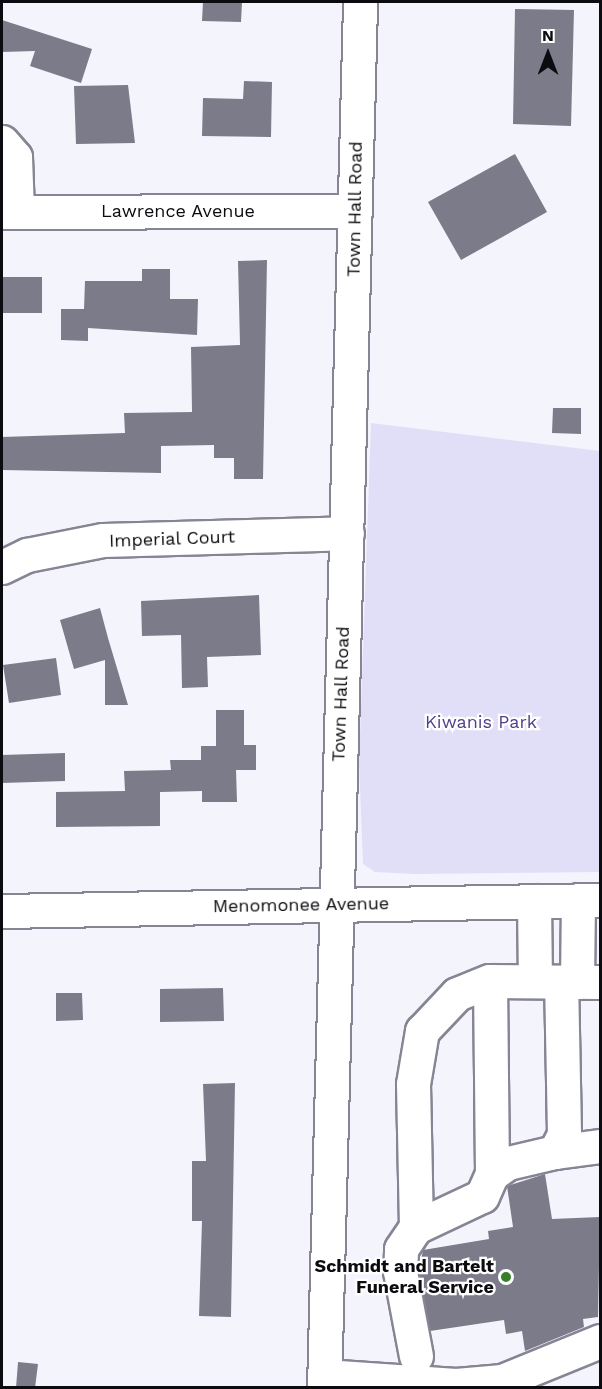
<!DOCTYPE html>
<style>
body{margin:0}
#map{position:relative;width:602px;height:1389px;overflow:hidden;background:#f4f4fd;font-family:"Work Sans",sans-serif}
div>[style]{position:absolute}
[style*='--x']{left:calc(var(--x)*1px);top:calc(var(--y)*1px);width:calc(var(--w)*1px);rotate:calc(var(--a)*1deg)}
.green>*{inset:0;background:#e1dff8}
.building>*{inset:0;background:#7c7b89}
.roads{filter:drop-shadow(2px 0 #878594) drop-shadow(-2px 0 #878594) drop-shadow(0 2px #878594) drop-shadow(0 -2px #878594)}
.minor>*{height:33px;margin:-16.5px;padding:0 16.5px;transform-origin:16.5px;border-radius:16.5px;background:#fff}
.dots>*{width:16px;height:16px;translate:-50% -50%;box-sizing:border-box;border:3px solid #fff;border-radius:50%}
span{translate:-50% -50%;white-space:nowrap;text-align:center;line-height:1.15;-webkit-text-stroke:4.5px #fff;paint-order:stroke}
.street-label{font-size:18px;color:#0c0b10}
.park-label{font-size:18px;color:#51408c}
.poi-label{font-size:18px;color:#0c0b10;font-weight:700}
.right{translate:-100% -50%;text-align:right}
.frame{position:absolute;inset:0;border:3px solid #0c0b10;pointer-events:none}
.north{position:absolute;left:518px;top:24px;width:60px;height:60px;-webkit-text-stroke:4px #fff;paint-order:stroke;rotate:0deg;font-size:16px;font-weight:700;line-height:24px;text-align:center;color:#0c0b10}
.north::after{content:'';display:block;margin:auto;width:21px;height:27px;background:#0c0b10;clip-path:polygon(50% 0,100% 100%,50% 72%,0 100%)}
</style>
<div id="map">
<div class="green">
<div style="clip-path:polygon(371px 423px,600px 451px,600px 872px,414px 874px,375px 872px,363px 864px,359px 764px)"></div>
</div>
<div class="building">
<div style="clip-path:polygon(203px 2px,242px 2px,241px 22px,202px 21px)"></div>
<div style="clip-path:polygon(515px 9px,574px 10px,571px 126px,513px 124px)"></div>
<div style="clip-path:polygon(2px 20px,92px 49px,81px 83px,30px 66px,35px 51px,2px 52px)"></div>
<div style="clip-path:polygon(244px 81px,272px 82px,271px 137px,202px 136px,203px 98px,243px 99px)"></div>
<div style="clip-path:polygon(128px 85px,135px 143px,76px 144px,74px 86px)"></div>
<div style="clip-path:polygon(515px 154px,547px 212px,461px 260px,428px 202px)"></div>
<div style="clip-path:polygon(267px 260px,263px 479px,234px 479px,234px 458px,214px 458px,214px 445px,161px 446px,161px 473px,2px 470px,2px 437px,125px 433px,124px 413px,192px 412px,191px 347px,240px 345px,238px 261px)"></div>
<div style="clip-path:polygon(142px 269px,170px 269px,170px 299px,198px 299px,197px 335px,88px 328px,88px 341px,61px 340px,61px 309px,84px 309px,85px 281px,142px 281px)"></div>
<div style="clip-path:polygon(2px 277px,42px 277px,42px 313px,2px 313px)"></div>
<div style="clip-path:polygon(553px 408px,581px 408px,581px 434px,552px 433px)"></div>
<div style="clip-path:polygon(259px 595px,261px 655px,207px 657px,208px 687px,182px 688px,181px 635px,142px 636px,141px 601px)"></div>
<div style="clip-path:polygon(100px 608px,108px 638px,128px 705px,105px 705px,105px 660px,74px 669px,60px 620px)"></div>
<div style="clip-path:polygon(56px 658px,61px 695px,9px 703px,3px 665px)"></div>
<div style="clip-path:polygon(216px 710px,244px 710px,244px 745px,256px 745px,256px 770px,236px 770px,237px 802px,202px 802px,202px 791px,160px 792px,160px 826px,56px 827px,56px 792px,125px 791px,124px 771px,171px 770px,170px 760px,201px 760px,201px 746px,216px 746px)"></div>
<div style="clip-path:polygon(65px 753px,65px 781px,2px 783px,2px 755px)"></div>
<div style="clip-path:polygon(223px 988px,224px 1021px,160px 1022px,160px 989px)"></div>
<div style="clip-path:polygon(56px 993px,82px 993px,83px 1020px,56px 1021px)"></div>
<div style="clip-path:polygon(235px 1083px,231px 1317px,199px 1316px,202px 1221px,192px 1221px,192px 1161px,206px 1161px,203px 1084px)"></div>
<div style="clip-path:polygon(545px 1174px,552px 1219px,600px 1217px,598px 1317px,583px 1319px,584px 1327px,525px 1351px,522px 1331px,506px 1334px,504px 1320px,430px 1331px,419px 1270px,423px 1250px,489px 1239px,488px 1231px,513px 1227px,507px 1186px)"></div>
<div style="clip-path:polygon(18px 1362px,38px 1364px,35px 1388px,16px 1388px)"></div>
</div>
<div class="roads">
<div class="minor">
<div style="--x:2;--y:142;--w:20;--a:49"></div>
<div style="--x:15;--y:157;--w:55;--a:87.9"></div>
<div style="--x:2;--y:212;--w:353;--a:-0.2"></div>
<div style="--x:2;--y:567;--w:28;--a:-26"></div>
<div style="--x:27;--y:555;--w:77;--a:-11.2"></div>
<div style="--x:103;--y:540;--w:244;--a:-1.6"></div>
<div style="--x:534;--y:901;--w:80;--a:89.3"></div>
<div style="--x:2;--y:911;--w:598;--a:-1.05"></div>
<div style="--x:490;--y:981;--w:193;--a:89.4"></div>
<div style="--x:577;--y:982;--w:82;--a:-89.3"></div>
<div style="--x:555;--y:1152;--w:45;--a:-7.6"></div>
<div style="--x:416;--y:1227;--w:73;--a:-25.2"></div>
<div style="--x:482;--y:1196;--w:24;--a:-66"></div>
<div style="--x:492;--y:1174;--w:19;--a:-35"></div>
<div style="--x:508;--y:1163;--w:48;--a:-13.2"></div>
<div style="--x:555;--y:1152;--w:20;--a:-63"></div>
<div style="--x:564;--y:1134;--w:152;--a:-91.1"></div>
<div style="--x:416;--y:1356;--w:86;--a:-100.7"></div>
<div style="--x:400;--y:1271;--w:22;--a:-87"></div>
<div style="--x:401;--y:1249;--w:27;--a:-56"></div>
<div style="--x:416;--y:1227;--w:143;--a:-91.2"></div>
<div style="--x:413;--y:1084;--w:54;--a:-80.4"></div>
<div style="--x:422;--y:1031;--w:51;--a:-46.6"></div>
<div style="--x:457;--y:994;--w:35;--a:-22"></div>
<div style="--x:490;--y:981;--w:110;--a:0.5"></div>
<div style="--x:324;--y:1376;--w:132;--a:3.9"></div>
<div style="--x:456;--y:1385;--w:46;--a:-5"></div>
<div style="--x:502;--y:1381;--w:106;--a:-22.2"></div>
<div style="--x:324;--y:1388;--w:1386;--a:-88.51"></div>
</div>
</div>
<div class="dots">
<div style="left:506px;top:1277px;background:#368027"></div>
</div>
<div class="street-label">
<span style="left:355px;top:209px;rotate:-89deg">Town Hall Road</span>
<span style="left:178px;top:211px">Lawrence Avenue</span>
<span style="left:172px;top:539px;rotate:-2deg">Imperial Court</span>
<span style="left:341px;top:694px;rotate:-88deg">Town Hall Road</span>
<span style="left:301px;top:905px;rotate:-1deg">Menomonee Avenue</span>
</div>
<div class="park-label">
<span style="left:481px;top:722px">Kiwanis Park</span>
</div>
<div class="poi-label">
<span class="right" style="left:494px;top:1277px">Schmidt and Bartelt<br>Funeral Service</span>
</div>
<div class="frame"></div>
<div class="north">N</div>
</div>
